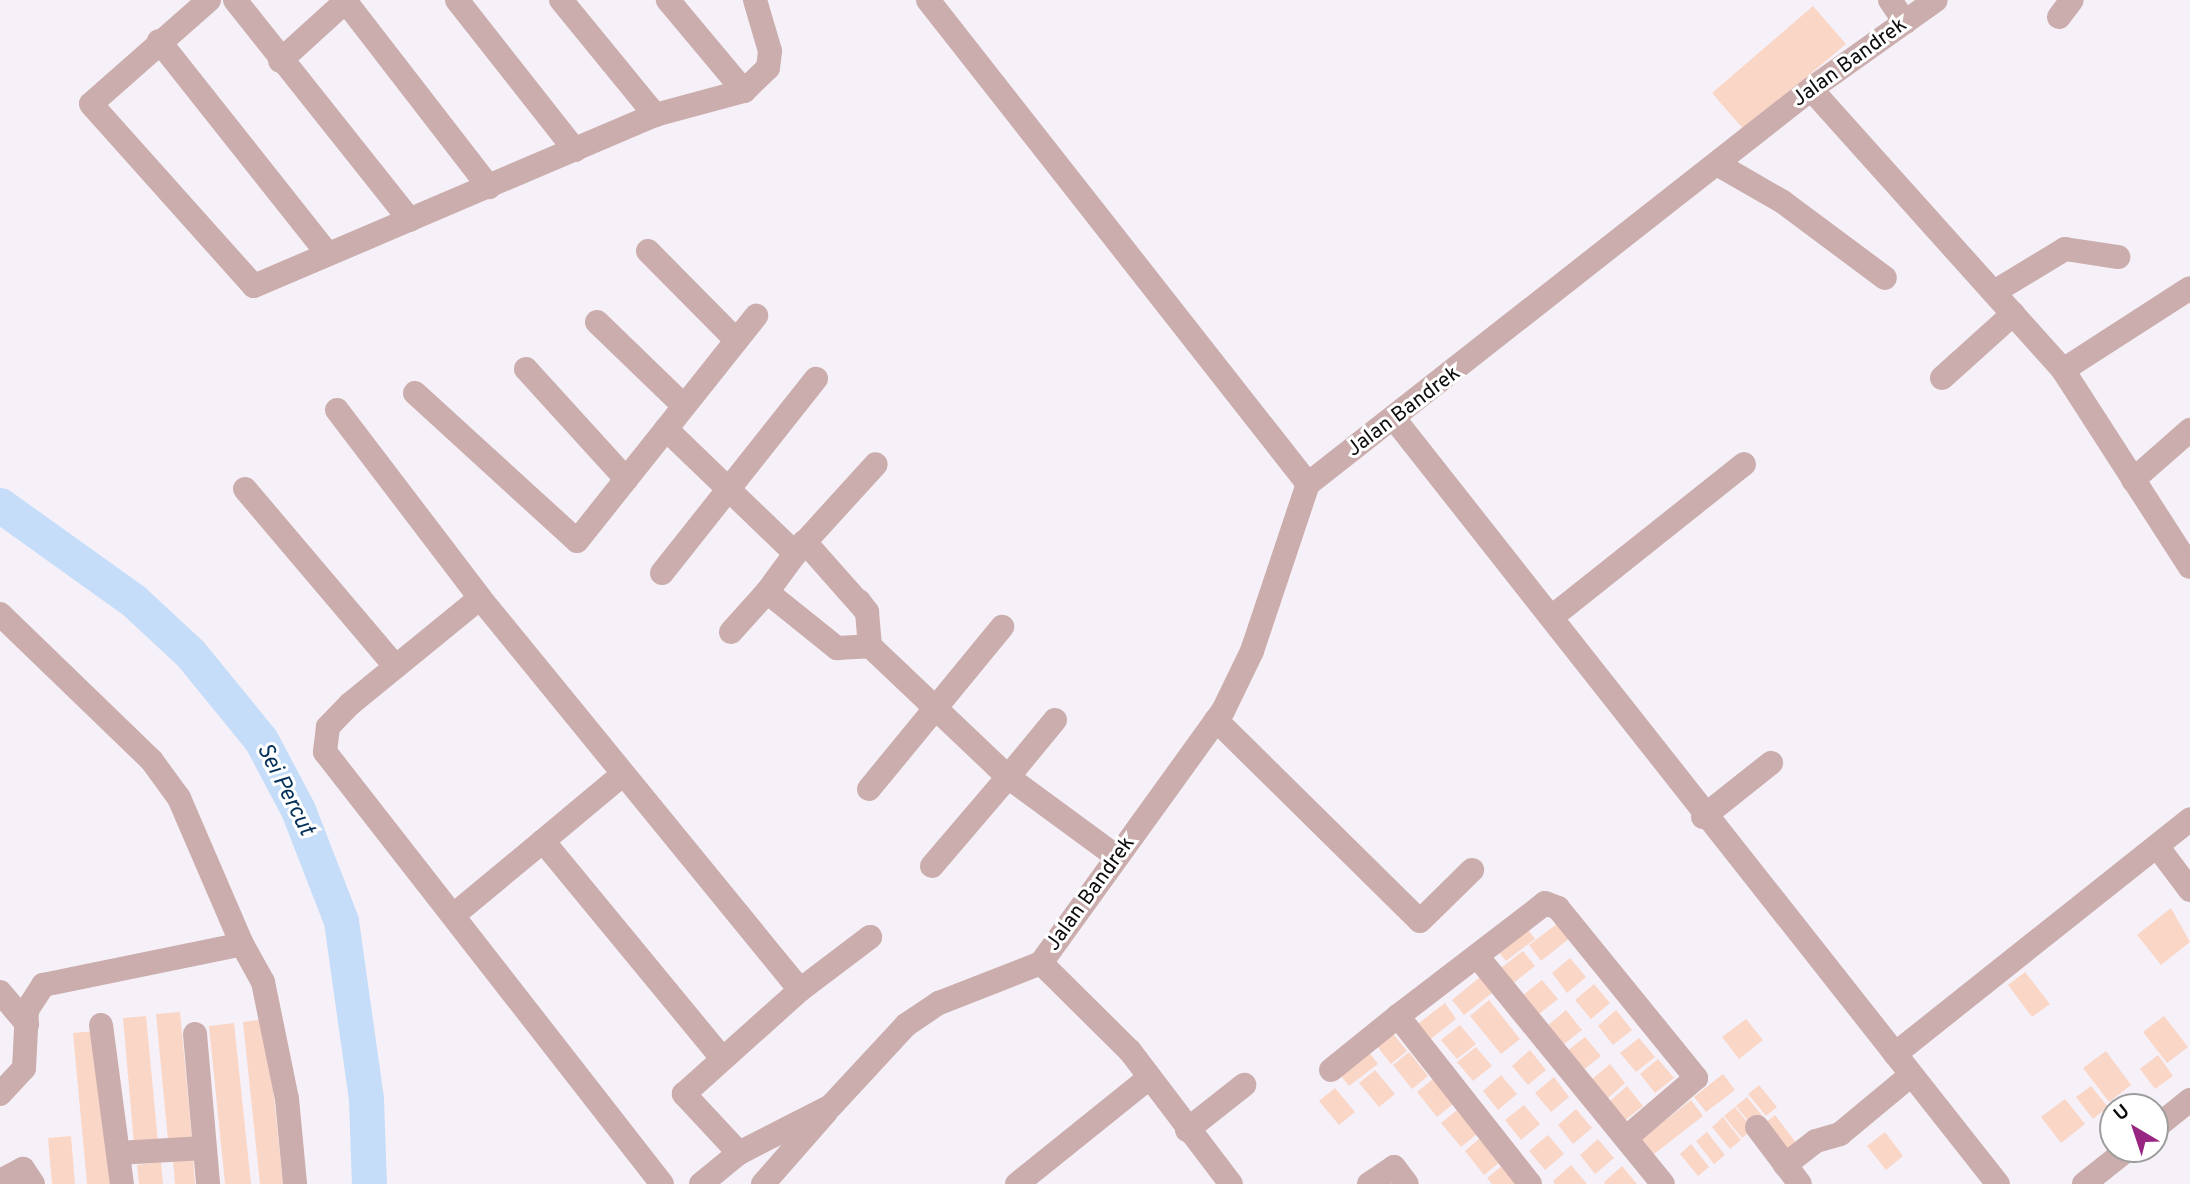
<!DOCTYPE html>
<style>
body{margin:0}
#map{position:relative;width:2190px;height:1184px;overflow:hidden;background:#f6f1f8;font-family:Overpass,sans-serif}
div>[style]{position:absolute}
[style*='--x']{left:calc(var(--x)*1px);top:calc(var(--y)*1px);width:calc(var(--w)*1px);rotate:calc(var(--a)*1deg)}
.river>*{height:35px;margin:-17.5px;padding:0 17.5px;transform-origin:17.5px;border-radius:17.5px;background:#c5ddf8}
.building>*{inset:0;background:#fad6c7}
.minor>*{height:24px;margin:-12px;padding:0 12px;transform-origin:12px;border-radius:12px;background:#caadac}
span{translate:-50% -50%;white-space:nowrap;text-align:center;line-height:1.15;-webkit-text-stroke:6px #fff;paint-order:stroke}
.street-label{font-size:21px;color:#0d0b0d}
.water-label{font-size:23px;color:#053159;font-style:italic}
.north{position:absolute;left:2099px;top:1093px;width:70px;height:70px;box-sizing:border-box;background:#fff;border:2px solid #9e9d9e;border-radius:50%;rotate:321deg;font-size:19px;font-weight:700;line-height:28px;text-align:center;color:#0d0b0d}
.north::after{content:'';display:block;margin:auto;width:24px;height:32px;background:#982582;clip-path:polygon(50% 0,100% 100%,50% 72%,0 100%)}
</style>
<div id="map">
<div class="river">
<div style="--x:0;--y:505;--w:165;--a:35.6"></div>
<div style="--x:134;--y:601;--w:76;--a:42.9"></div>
<div style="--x:190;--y:653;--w:112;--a:50.8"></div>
<div style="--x:261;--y:740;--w:79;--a:62.1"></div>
<div style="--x:298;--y:810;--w:119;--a:68.8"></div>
<div style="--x:341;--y:921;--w:180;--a:82"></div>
<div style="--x:366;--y:1099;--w:85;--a:88"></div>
</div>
<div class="building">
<div style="clip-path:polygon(1813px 6px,1846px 44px,1744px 130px,1712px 93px)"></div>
<div style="clip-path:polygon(2171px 908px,2190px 942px,2161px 965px,2137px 935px)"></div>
<div style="clip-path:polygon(1523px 923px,1535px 939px,1506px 961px,1493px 945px)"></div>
<div style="clip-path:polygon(1558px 923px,1570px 938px,1541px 961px,1529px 945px)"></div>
<div style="clip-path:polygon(1523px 951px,1535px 966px,1506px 989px,1494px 973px)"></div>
<div style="clip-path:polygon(1570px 958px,1586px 977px,1567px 993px,1552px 973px)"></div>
<div style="clip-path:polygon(2025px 972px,2050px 1004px,2032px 1017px,2008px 985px)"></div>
<div style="clip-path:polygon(1480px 977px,1492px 993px,1464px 1015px,1452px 1000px)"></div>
<div style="clip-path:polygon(1542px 980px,1558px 999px,1539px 1014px,1523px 995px)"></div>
<div style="clip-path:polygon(1594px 984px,1610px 1003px,1591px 1019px,1575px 1000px)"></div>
<div style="clip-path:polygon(1489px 1000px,1520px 1039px,1501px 1054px,1470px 1016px)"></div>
<div style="clip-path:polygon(1445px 1003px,1456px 1019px,1428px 1041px,1415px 1026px)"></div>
<div style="clip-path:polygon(1566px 1010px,1582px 1030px,1563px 1045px,1547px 1026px)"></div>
<div style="clip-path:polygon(1616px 1010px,1632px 1030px,1613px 1045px,1598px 1026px)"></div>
<div style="clip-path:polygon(180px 1012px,192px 1138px,168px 1140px,156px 1014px)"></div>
<div style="clip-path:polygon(146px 1016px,158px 1142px,134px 1144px,123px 1018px)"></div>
<div style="clip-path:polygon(2164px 1016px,2188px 1047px,2167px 1063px,2143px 1032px)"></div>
<div style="clip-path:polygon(266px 1019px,283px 1184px,260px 1184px,243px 1022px)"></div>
<div style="clip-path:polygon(1746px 1019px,1763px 1040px,1739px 1059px,1722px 1037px)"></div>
<div style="clip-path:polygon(234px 1023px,251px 1184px,225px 1184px,209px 1026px)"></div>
<div style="clip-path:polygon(1460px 1025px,1476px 1044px,1457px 1059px,1441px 1040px)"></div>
<div style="clip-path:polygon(1388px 1027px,1407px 1051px,1391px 1064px,1372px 1040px)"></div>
<div style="clip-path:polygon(96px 1031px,111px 1184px,87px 1184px,73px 1033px)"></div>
<div style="clip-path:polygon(1585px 1037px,1601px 1056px,1582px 1071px,1566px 1052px)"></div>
<div style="clip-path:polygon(1639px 1038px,1655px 1057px,1636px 1072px,1620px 1053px)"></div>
<div style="clip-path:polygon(1476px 1047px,1492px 1066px,1473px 1081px,1457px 1062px)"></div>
<div style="clip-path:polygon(1366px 1048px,1378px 1064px,1349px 1086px,1337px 1071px)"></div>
<div style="clip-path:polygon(1530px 1050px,1546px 1070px,1528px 1085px,1512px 1066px)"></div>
<div style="clip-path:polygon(2106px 1051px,2131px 1085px,2109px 1102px,2083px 1068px)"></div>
<div style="clip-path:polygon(1409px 1052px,1428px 1076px,1412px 1089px,1393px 1065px)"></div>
<div style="clip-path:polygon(2158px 1055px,2173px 1076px,2155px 1089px,2140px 1069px)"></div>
<div style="clip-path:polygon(1658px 1059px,1674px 1078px,1655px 1093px,1640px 1074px)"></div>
<div style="clip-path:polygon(1610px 1064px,1625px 1083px,1607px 1099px,1591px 1080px)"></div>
<div style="clip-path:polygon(1375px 1070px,1395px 1094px,1379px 1107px,1359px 1083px)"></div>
<div style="clip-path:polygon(1723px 1074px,1735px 1090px,1706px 1112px,1694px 1097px)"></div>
<div style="clip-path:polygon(1501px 1075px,1517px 1094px,1498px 1110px,1483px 1091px)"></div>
<div style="clip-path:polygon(1554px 1077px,1569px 1097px,1551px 1112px,1535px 1093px)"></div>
<div style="clip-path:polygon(1433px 1079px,1453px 1104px,1437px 1117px,1417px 1092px)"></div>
<div style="clip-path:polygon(1759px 1085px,1777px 1107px,1766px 1116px,1748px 1094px)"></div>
<div style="clip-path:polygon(1627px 1086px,1643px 1106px,1624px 1121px,1609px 1102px)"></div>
<div style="clip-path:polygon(2091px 1086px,2108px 1107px,2093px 1119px,2076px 1097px)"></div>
<div style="clip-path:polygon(1335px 1088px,1355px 1112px,1339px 1125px,1319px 1101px)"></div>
<div style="clip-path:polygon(1747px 1097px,1765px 1119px,1754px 1128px,1736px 1106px)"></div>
<div style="clip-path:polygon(2065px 1099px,2085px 1124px,2061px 1143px,2041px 1117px)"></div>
<div style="clip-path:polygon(1691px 1100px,1703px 1116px,1645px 1161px,1633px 1146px)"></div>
<div style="clip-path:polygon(1524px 1105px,1540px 1124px,1521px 1140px,1505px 1120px)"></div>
<div style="clip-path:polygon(1735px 1107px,1753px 1129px,1742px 1138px,1724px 1116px)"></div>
<div style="clip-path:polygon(1576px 1109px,1592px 1128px,1573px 1144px,1558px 1125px)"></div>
<div style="clip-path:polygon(1457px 1110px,1477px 1134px,1461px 1147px,1441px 1123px)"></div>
<div style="clip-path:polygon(1775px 1115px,1797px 1144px,1783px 1154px,1761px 1126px)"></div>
<div style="clip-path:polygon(1723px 1117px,1741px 1140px,1730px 1149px,1712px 1127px)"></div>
<div style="clip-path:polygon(1707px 1132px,1725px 1155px,1714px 1164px,1696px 1141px)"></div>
<div style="clip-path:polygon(1885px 1132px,1903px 1156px,1886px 1170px,1867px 1146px)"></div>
<div style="clip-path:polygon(1548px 1135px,1564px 1154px,1545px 1170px,1529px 1151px)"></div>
<div style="clip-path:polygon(71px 1136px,75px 1184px,52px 1184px,48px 1138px)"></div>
<div style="clip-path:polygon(1480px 1138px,1500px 1162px,1484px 1175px,1465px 1151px)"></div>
<div style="clip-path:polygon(1598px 1139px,1614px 1158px,1595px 1174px,1580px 1155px)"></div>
<div style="clip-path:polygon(1691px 1144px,1709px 1167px,1698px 1176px,1680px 1154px)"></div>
<div style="clip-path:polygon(193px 1158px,195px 1184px,175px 1184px,173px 1160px)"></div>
<div style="clip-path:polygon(161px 1162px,163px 1184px,139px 1184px,137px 1165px)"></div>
<div style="clip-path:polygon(1503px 1165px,1518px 1184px,1492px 1184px,1487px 1178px)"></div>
<div style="clip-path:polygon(1571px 1165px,1587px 1184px,1555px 1184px,1553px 1181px)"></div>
<div style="clip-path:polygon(1622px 1166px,1637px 1184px,1605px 1184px,1604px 1182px)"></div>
</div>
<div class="minor">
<div style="--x:209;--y:0;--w:157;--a:138.6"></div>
<div style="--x:91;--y:104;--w:244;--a:48.2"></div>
<div style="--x:254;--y:286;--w:436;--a:-23.1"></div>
<div style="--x:655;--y:115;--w:92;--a:-15.1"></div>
<div style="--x:744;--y:91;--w:119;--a:-129.9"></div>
<div style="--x:235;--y:0;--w:281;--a:51.5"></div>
<div style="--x:457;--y:0;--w:191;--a:51.8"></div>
<div style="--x:561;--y:0;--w:149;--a:50.7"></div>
<div style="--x:928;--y:0;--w:615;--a:51.86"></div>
<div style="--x:1890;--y:0;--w:27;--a:56"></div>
<div style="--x:346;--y:2;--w:234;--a:52.3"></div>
<div style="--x:2059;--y:17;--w:21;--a:-53"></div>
<div style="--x:159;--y:41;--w:270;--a:51.6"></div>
<div style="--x:280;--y:61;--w:91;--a:-42.3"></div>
<div style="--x:1811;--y:89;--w:377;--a:48.1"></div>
<div style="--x:2063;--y:370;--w:234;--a:57.2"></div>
<div style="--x:744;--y:91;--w:33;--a:-44"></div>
<div style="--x:768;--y:68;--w:17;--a:-83"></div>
<div style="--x:770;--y:51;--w:53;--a:-106.4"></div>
<div style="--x:1717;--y:164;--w:76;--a:29.9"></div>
<div style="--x:1783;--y:202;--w:127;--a:36.7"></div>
<div style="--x:648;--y:251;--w:125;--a:45.3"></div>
<div style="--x:1994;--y:292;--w:83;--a:-31.2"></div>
<div style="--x:2065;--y:249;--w:54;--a:8.6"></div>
<div style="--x:597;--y:322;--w:121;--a:44"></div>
<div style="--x:526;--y:369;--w:149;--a:47.7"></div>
<div style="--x:2063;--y:370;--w:151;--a:-32.8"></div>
<div style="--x:1942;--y:378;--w:96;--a:-42"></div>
<div style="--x:415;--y:393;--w:219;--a:42.4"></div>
<div style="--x:577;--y:541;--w:288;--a:-51.5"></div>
<div style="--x:337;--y:410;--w:236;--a:52.7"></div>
<div style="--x:480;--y:598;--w:506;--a:50.77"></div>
<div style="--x:1396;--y:421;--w:972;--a:51.73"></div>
<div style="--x:666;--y:429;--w:180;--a:43.9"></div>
<div style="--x:2133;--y:480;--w:76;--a:-41.3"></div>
<div style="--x:245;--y:489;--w:233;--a:49.7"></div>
<div style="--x:662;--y:573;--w:248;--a:-51.6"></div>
<div style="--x:767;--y:592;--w:62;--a:-53.5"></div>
<div style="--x:480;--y:598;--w:168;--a:140.8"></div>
<div style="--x:350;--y:704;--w:32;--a:134"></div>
<div style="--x:328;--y:727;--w:25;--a:97"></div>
<div style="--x:325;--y:752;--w:548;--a:52.04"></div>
<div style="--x:859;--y:601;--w:14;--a:54"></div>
<div style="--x:867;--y:612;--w:94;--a:-131.5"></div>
<div style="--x:805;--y:542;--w:105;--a:-47.7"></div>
<div style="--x:867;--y:612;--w:34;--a:85"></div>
<div style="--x:870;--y:646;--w:190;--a:43.5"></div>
<div style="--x:1008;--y:777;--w:74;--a:-50.5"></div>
<div style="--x:0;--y:614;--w:211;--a:44"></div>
<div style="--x:152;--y:761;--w:46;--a:53.9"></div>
<div style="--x:179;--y:798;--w:159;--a:66.7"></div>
<div style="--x:1553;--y:616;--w:244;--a:-38.5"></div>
<div style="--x:731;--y:632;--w:54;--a:-48"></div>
<div style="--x:767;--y:592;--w:90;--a:38.7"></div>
<div style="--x:837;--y:648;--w:33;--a:-3"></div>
<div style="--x:1216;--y:720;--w:286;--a:44.6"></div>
<div style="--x:1420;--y:921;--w:73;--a:-44.4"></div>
<div style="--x:869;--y:789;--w:210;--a:-50.6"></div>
<div style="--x:1703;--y:817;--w:87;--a:-38.5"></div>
<div style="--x:543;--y:841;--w:103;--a:-39.9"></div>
<div style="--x:2157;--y:846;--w:55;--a:53.1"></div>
<div style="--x:932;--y:866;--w:117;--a:-49.5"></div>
<div style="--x:1008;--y:777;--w:135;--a:36.3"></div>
<div style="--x:455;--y:914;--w:114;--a:-39.7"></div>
<div style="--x:543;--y:841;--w:281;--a:50.5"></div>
<div style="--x:1477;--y:956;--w:294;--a:50.8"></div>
<div style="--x:1041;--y:963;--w:311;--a:-54.2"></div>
<div style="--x:1223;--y:711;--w:67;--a:-64.2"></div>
<div style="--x:1252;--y:651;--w:176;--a:-71.5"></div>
<div style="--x:1308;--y:484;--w:640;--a:-38.14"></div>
<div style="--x:1811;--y:89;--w:153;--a:-35.5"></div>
<div style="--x:1041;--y:963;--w:125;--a:44.7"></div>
<div style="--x:1130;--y:1051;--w:167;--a:52.8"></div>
<div style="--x:0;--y:992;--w:42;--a:49.8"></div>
<div style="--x:101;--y:1025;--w:160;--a:82.5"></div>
<div style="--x:195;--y:1034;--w:151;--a:85"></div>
<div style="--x:1895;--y:1054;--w:377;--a:-38.5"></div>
<div style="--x:1331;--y:1070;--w:86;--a:-38.9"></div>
<div style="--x:0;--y:1094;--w:35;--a:-47"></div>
<div style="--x:24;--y:1068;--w:58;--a:-87"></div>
<div style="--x:27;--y:1010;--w:30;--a:-57"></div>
<div style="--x:43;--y:985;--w:203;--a:-11.6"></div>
<div style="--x:242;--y:944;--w:43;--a:61.1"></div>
<div style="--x:263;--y:982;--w:119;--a:78.4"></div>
<div style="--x:287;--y:1099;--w:85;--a:84.6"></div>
<div style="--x:1757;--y:1127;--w:71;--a:53"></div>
<div style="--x:2155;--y:1128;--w:45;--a:-38.7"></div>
<div style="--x:1187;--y:1130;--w:73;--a:-38.3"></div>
<div style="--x:118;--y:1153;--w:86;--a:-3.3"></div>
<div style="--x:739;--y:1153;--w:81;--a:-133"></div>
<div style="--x:684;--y:1094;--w:156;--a:-41.9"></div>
<div style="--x:800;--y:990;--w:88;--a:-37.1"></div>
<div style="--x:1785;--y:1165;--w:39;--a:-38"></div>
<div style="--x:1816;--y:1141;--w:25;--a:-16"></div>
<div style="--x:1840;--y:1134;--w:92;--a:-39.7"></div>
<div style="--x:0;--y:1181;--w:26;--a:-28"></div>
<div style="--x:23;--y:1169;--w:18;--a:56"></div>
<div style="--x:701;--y:1184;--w:49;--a:-39.2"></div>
<div style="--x:739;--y:1153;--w:103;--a:-27.1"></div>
<div style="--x:831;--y:1106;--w:110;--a:-47.2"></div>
<div style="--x:906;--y:1025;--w:40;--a:-34"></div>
<div style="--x:939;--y:1003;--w:110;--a:-21.4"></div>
<div style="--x:763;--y:1184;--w:97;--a:-48.8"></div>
<div style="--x:1017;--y:1184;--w:169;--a:-38.8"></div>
<div style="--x:1369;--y:1184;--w:30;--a:-34"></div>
<div style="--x:1394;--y:1167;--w:21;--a:53"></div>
<div style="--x:1530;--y:1184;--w:214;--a:-128.2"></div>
<div style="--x:1398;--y:1016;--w:185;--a:-37.5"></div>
<div style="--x:1545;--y:903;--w:14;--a:21"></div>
<div style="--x:1558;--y:908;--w:219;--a:50.9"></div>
<div style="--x:1696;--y:1078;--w:92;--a:139.4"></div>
<div style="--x:2084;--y:1184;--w:56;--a:-38.5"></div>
</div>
<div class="street-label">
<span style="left:1850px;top:63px;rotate:-36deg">Jalan Bandrek</span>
<span style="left:1404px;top:412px;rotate:-37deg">Jalan Bandrek</span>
<span style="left:1091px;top:894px;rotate:-54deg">Jalan Bandrek</span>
</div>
<div class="water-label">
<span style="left:284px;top:790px;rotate:63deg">Sei Percut</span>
</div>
<div class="north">U</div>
</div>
